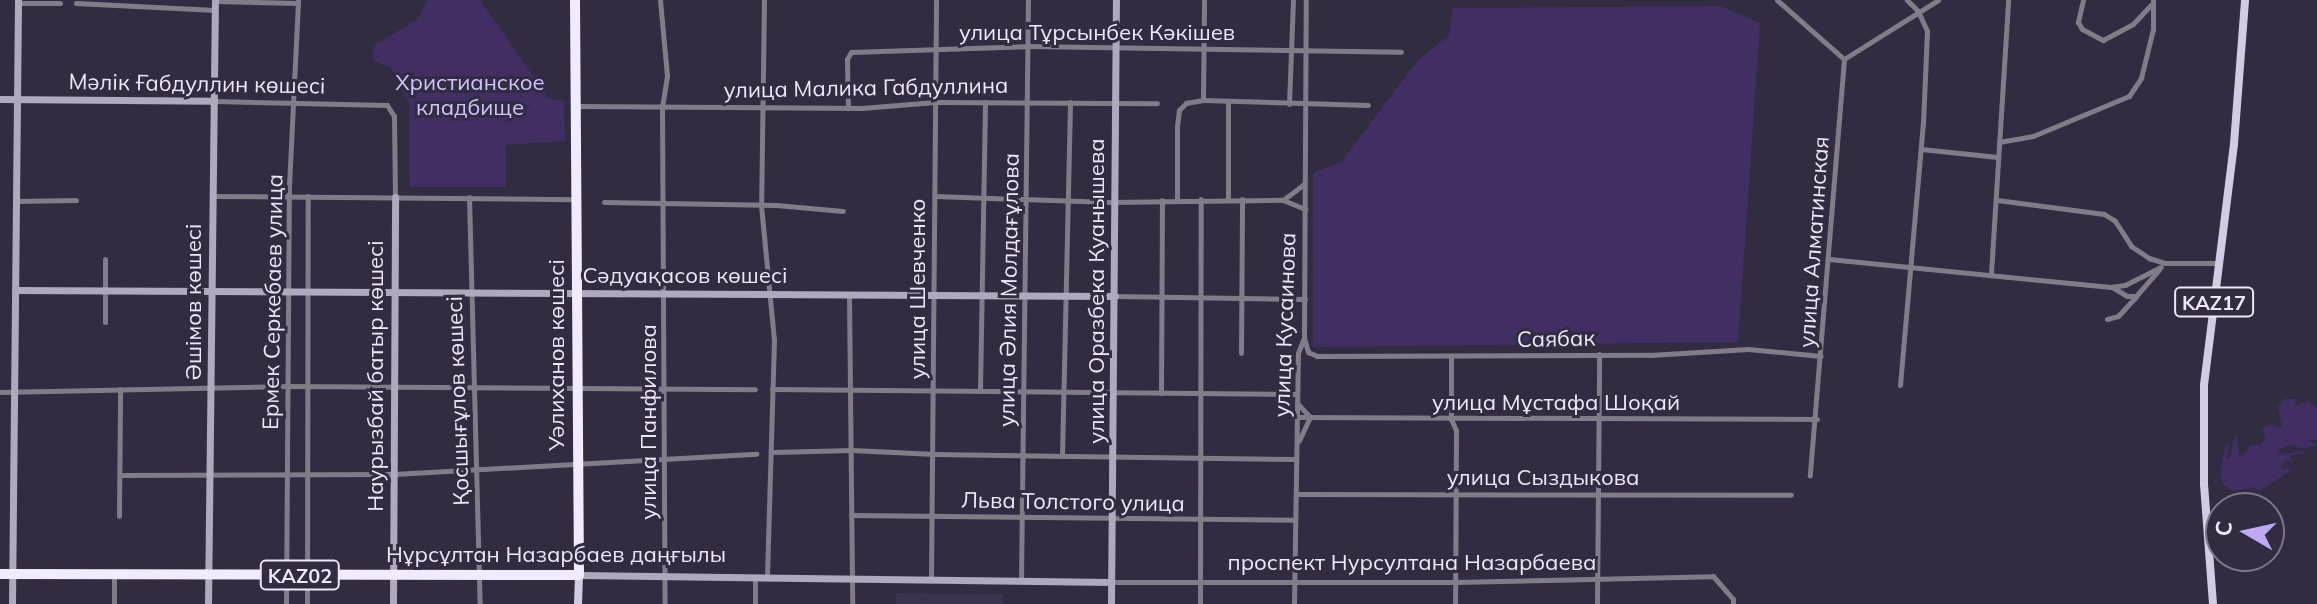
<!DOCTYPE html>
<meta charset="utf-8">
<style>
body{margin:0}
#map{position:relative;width:2317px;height:604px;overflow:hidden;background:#322c42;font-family:Mulish,sans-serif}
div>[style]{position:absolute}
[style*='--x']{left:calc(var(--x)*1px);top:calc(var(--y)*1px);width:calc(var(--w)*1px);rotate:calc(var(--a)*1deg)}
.built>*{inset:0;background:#3b3350}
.green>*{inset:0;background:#412f64}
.street>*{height:5px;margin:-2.5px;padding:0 2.5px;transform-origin:2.5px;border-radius:2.5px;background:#807d89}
.secondary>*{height:7px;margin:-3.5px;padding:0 3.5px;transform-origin:3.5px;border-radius:3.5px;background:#aea9bc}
.primary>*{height:8px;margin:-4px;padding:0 4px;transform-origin:4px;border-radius:4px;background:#d1cbe4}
.highway>*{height:10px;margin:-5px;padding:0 5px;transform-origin:5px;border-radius:5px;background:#f0ecfe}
span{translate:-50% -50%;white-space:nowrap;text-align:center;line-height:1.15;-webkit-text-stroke:6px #322c42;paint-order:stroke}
.shield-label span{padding:2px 6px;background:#322c42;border:2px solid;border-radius:6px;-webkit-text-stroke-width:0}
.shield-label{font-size:20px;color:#ece8f7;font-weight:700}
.street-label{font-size:22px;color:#ece8f7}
.park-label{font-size:22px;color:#d3c3fd}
.north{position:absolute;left:2205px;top:492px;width:80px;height:80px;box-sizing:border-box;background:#322c42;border:2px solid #7c778a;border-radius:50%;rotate:279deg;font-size:22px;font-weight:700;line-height:32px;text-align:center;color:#ece8f7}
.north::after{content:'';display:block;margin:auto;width:28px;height:36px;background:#bfa9f4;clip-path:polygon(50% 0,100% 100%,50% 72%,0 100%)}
</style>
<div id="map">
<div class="built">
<div style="clip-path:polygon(896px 593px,1003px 594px,1003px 604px,896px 604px)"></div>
</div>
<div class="green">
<div style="clip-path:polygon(427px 0,480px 0,549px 99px,564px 101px,565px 141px,506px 145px,506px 187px,410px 187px,409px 104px,390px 67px,373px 60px,373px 46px,418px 19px)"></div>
<div style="clip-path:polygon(1720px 6px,1760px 23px,1738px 342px,1313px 347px,1313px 173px,1341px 162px,1418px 60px,1449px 35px,1453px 8px)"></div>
<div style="clip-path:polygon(2285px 399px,2295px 399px,2296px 406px,2309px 401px,2317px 408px,2317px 440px,2311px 439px,2310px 442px,2317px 445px,2306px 449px,2290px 445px,2278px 450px,2280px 454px,2303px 451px,2303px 454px,2289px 455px,2293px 461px,2285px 460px,2281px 470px,2289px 467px,2291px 470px,2260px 491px,2253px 487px,2234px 491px,2223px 485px,2220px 474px,2225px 445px,2229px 445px,2227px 457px,2230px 458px,2234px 437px,2237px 435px,2239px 455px,2243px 456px,2251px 444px,2259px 445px,2266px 438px,2262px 431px,2265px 427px,2270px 424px,2282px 428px,2278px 407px)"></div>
</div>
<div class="street">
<div style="--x:660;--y:0;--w:76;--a:84.7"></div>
<div style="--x:667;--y:76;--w:31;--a:99"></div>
<div style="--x:662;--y:107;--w:497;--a:89.7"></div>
<div style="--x:764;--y:0;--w:205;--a:90.8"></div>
<div style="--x:761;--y:205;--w:136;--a:84.5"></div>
<div style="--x:774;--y:340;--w:236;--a:91.7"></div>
<div style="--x:1777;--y:0;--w:89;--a:41.4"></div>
<div style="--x:1844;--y:59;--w:418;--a:94.7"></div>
<div style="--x:2083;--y:0;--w:23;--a:103"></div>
<div style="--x:2078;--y:22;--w:8;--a:60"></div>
<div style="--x:2082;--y:29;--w:24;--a:28"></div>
<div style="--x:2103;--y:40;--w:34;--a:-28"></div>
<div style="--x:2133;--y:24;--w:26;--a:-47"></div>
<div style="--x:215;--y:1;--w:83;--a:1.4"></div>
<div style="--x:18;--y:3;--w:42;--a:0"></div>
<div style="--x:76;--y:3;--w:139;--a:2.9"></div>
<div style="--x:1844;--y:59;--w:111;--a:-32.1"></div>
<div style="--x:1203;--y:100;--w:100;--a:-89.4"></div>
<div style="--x:214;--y:101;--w:173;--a:1.3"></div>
<div style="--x:387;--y:105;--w:13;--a:58"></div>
<div style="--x:394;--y:116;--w:81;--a:89.3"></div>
<div style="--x:1289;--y:104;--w:104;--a:-87.8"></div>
<div style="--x:576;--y:106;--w:286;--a:0.4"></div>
<div style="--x:862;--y:108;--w:73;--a:-4.7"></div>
<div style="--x:935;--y:102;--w:222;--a:0.3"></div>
<div style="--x:848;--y:108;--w:49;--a:-91.2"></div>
<div style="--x:847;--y:59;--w:8;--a:-60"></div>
<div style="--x:851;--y:52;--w:177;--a:-1.9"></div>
<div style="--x:1028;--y:46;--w:373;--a:0.9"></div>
<div style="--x:1999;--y:142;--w:35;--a:-10"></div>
<div style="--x:2033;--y:136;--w:104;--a:-22.6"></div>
<div style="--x:2129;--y:96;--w:22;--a:-56"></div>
<div style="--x:2141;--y:78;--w:50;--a:-76.2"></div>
<div style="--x:2153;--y:29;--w:29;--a:-90"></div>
<div style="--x:1921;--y:149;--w:77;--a:5.9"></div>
<div style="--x:213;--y:196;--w:361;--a:0.5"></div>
<div style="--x:935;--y:196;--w:174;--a:2"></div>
<div style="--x:1109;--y:202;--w:174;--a:-0.7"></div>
<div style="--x:1283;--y:200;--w:24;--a:22"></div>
<div style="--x:469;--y:197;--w:407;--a:88.5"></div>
<div style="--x:1228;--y:199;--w:98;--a:-90"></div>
<div style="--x:1177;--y:200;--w:74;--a:-90"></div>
<div style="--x:1177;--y:126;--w:16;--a:-83"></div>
<div style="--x:1179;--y:110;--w:10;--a:-45"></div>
<div style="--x:1186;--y:103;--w:17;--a:-10"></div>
<div style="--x:1203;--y:100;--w:165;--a:1.7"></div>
<div style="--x:1283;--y:200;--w:26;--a:-37"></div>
<div style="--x:1997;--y:200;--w:108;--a:7.5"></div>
<div style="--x:2104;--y:214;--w:13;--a:32"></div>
<div style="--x:2115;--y:221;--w:30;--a:57"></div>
<div style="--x:2131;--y:246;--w:22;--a:34"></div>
<div style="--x:2149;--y:258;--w:16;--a:18"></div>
<div style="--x:2164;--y:263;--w:55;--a:0"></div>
<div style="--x:16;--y:201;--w:60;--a:-1"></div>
<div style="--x:604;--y:202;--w:172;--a:1"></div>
<div style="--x:776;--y:205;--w:67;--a:5.1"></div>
<div style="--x:1829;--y:259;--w:283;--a:5.7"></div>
<div style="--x:2111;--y:287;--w:14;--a:-8"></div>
<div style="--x:2125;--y:285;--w:40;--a:-26.6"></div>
<div style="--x:1991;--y:273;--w:274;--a:-86.4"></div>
<div style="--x:2112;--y:287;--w:17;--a:31"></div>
<div style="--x:2127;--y:296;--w:9;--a:0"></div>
<div style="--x:2136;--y:296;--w:35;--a:-49"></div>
<div style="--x:849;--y:295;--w:309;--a:89.4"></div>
<div style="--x:1115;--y:296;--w:190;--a:0.9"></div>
<div style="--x:2107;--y:319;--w:11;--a:-15"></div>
<div style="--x:2118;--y:316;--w:26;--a:-47"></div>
<div style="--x:105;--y:322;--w:63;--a:-90"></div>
<div style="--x:1304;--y:338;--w:15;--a:74"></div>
<div style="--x:1308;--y:352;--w:10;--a:24"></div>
<div style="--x:1317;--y:356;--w:333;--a:-0.2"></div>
<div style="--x:1650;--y:355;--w:98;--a:-3.5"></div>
<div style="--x:1748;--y:349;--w:73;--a:5.5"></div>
<div style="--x:1241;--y:353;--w:154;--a:-89.6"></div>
<div style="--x:1451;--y:358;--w:61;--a:90"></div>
<div style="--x:1451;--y:419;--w:12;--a:66"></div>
<div style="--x:1456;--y:430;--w:174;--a:90.3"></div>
<div style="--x:1900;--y:385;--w:263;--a:-85"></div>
<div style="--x:1923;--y:123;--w:92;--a:-87.5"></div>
<div style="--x:1927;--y:31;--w:22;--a:-114"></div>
<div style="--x:1918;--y:11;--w:16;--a:-135"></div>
<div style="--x:772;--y:389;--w:525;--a:0.55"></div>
<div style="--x:980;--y:390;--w:288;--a:-89"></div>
<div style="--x:0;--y:392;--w:289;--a:-1.2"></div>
<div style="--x:289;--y:386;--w:466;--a:0.4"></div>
<div style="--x:1161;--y:393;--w:193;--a:-89.7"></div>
<div style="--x:1297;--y:403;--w:19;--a:47"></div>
<div style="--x:1310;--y:417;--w:26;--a:115"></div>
<div style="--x:1296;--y:417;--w:521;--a:0.22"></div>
<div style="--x:773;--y:452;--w:79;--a:-1.5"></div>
<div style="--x:852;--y:450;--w:82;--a:2.8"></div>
<div style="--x:934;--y:454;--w:362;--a:0.8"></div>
<div style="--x:1062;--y:456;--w:354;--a:-88.7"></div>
<div style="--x:120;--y:475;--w:274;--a:-0.2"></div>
<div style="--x:394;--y:474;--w:363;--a:-3.2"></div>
<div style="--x:1296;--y:494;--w:495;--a:0.1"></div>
<div style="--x:851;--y:515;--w:444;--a:0.6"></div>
<div style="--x:119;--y:516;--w:127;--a:-89.5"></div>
<div style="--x:755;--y:577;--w:27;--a:90"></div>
<div style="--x:931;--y:578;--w:578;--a:-89.5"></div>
<div style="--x:1021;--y:580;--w:580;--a:-89.31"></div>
<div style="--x:1111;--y:582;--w:344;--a:0"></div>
<div style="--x:1455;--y:582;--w:258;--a:-1.3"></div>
<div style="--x:1713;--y:576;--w:30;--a:49"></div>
<div style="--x:1733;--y:599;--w:5;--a:90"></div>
<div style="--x:114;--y:604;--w:28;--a:-90"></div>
<div style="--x:286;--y:604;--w:418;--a:-89.6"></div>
<div style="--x:289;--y:186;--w:186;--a:-87.2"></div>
<div style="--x:307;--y:604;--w:408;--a:-89.9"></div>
<div style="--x:1200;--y:604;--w:405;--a:-89.9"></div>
<div style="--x:1294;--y:604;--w:251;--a:-89.1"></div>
<div style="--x:1298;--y:353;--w:17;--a:-69"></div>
<div style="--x:1304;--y:337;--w:337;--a:-89.7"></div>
<div style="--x:1597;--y:604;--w:250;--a:-89.5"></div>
</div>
<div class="secondary">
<div style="--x:0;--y:99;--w:214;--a:0.5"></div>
<div style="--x:15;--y:290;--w:1100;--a:0.31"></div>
<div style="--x:579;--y:575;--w:532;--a:0.75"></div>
<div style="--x:12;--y:604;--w:604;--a:-89.43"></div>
<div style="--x:208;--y:604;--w:604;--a:-89.34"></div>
<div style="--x:393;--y:604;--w:407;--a:-89.7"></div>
<div style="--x:1111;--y:604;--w:604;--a:-89.53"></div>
</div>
<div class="primary">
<div style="--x:578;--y:604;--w:29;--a:-88"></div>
<div style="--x:2213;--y:604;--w:120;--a:-94.3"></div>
<div style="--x:2204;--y:484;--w:99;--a:-90"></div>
<div style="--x:2204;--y:385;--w:243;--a:-82.9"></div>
<div style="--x:2234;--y:144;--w:144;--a:-85.6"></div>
</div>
<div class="highway">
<div style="--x:0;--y:574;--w:579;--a:0.1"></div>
<div style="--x:579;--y:575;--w:575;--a:-90.4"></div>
</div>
<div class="shield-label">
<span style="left:2214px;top:302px">KAZ17</span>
<span style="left:300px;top:575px">KАZ02</span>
</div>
<div class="street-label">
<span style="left:1097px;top:33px">улица Тұрсынбек Кәкішев</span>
<span style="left:197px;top:84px;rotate:1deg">Мәлік Ғабдуллин көшесі</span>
<span style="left:866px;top:88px;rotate:-1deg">улица Малика Габдуллина</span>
<span style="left:1814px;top:242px;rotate:-86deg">улица Алматинская</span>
<span style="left:685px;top:276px">Сәдуақасов көшесі</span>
<span style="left:918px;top:289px;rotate:-90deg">улица Шевченко</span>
<span style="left:1009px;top:290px;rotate:-89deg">улица Әлия Молдағұлова</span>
<span style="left:1097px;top:291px;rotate:-90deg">улица Оразбека Куанышева</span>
<span style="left:194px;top:302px;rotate:-90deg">Әшімов көшесі</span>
<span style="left:273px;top:302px;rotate:-89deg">Ермек Серкебаев улица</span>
<span style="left:1285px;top:325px;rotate:-88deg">улица Кусаинова</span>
<span style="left:1556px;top:339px;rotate:-1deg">Саябак</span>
<span style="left:557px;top:355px;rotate:-90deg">Уәлиханов көшесі</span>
<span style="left:376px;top:376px;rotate:-90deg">Наурызбай батыр көшесі</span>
<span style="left:458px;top:401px;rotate:-92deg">Қосшығұлов көшесі</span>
<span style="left:1556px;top:403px">улица Мұстафа Шоқай</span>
<span style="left:649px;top:422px;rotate:-90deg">улица Панфилова</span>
<span style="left:1543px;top:478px">улица Сыздыкова</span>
<span style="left:1073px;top:502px;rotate:1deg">Льва Толстого улица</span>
<span style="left:556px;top:555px">Нұрсұлтан Назарбаев даңғылы</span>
<span style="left:1412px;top:563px">проспект Нурсултана Назарбаева</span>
</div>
<div class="park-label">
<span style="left:470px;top:95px">Христианское<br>кладбище</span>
</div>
<div class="north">С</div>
</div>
